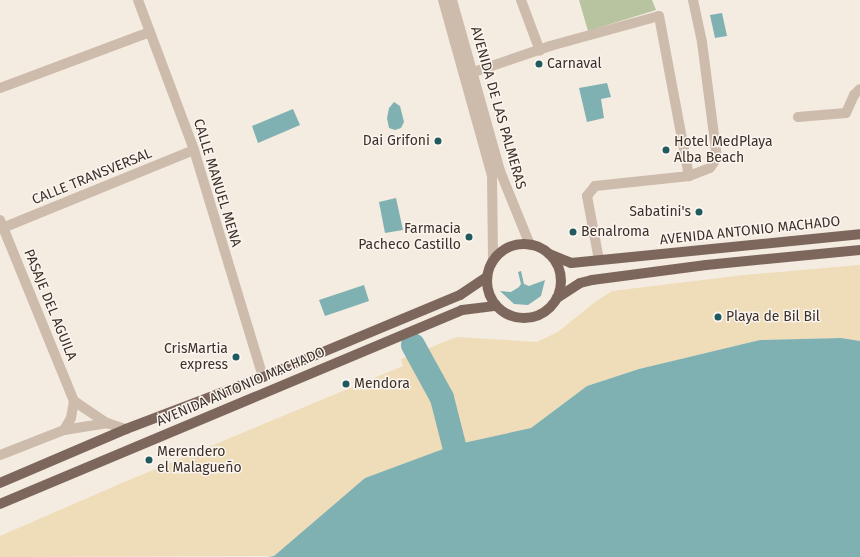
<!DOCTYPE html>
<meta charset="utf-8">
<style>
body{margin:0}
#map{position:relative;width:860px;height:557px;overflow:hidden;background:#f4ebe1;font-family:"Fira Sans",sans-serif}
div>[style]{position:absolute}
[style*='--x']{left:calc(var(--x)*1px);top:calc(var(--y)*1px);width:calc(var(--w)*1px);rotate:calc(var(--a)*1deg)}
.green>*{inset:0;background:#b8c4a0}
.sand>*{inset:0;background:#efdcb8}
.water>*{inset:0;background:#7fb0b2}
.river>*{height:24px;margin:-12px;padding:0 12px;transform-origin:12px;border-radius:12px;background:#7fb0b2}
.minor>*{height:10px;margin:-5px;padding:0 5px;transform-origin:5px;border-radius:5px;background:#cdbbac}
.major>*{height:10px;margin:-5px;padding:0 5px;transform-origin:5px;border-radius:5px;background:#7d675c}
.major>.ring{margin:-5px;padding:0;box-sizing:content-box;background:none;border:10px solid #7d675c;border-radius:50%}
.dots>*{width:11px;height:11px;translate:-50% -50%;box-sizing:border-box;border:2px solid #fbf5ee;border-radius:50%}
span{translate:-50% -50%;white-space:nowrap;text-align:center;line-height:1.15;-webkit-text-stroke:3px #fbf5ee;paint-order:stroke}
.poi-label{font-size:14px;color:#3b302b}
.left{translate:0 -50%;text-align:left}
.right{translate:-100% -50%;text-align:right}
.street-label{font-size:14px;color:#3b302b}
</style>
<div id="map">
<div class="green">
<div style="clip-path:polygon(579px 0,652px 0,656px 10px,588px 31px)"></div>
</div>
<div class="sand">
<div style="clip-path:polygon(860px 265px,860px 341px,841px 338px,760px 340px,639px 369px,587px 386px,531px 428px,454px 445px,365px 478px,274px 556px,0 557px,0 536px,122px 483px,403px 366px,401px 359px,457px 337px,537px 342px,558px 332px,595px 302px,612px 291px,744px 275px)"></div>
</div>
<div class="water">
<div style="clip-path:polygon(722px 13px,727px 36px,715px 38px,710px 15px)"></div>
<div style="clip-path:polygon(607px 83px,611px 97px,601px 99px,604px 118px,587px 122px,579px 88px)"></div>
<div style="clip-path:polygon(394px 102px,400px 106px,404px 122px,401px 128px,395px 130px,389px 128px,387px 118px,389px 108px)"></div>
<div style="clip-path:polygon(293px 109px,300px 125px,258px 143px,252px 126px)"></div>
<div style="clip-path:polygon(396px 198px,403px 230px,385px 233px,379px 202px)"></div>
<div style="clip-path:polygon(521px 271px,524px 284px,529px 286px,545px 280px,541px 296px,528px 305px,514px 304px,500px 291px,511px 292px,519px 287px,521px 284px,518px 272px)"></div>
<div style="clip-path:polygon(364px 285px,369px 301px,325px 316px,319px 300px)"></div>
<div style="clip-path:polygon(841px 338px,860px 341px,860px 557px,268px 557px,274px 556px,365px 478px,454px 445px,531px 428px,587px 386px,639px 369px,760px 340px)"></div>
</div>
<div class="river">
<div style="--x:413;--y:345;--w:60;--a:61.3"></div>
<div style="--x:442;--y:398;--w:49;--a:75.7"></div>
</div>
<div class="minor">
<div style="--x:138;--y:0;--w:160;--a:69.5"></div>
<div style="--x:194;--y:150;--w:237;--a:73.1"></div>
<div style="--x:443;--y:0;--w:182;--a:74.4"></div>
<div style="--x:492;--y:175;--w:86;--a:89.3"></div>
<div style="--x:452;--y:0;--w:178;--a:74.3"></div>
<div style="--x:500;--y:171;--w:80;--a:67.9"></div>
<div style="--x:521;--y:0;--w:54;--a:69.6"></div>
<div style="--x:465;--y:75;--w:90;--a:-18.8"></div>
<div style="--x:550;--y:46;--w:113;--a:-15.4"></div>
<div style="--x:659;--y:16;--w:163;--a:79.4"></div>
<div style="--x:0;--y:88;--w:160;--a:-20.5"></div>
<div style="--x:798;--y:117;--w:48;--a:-4.8"></div>
<div style="--x:846;--y:113;--w:20;--a:-66"></div>
<div style="--x:854;--y:95;--w:8;--a:-45"></div>
<div style="--x:0;--y:220;--w:196;--a:67.8"></div>
<div style="--x:0;--y:229;--w:209;--a:-22.2"></div>
<div style="--x:599;--y:260;--w:65;--a:-100.6"></div>
<div style="--x:587;--y:196;--w:13;--a:-51"></div>
<div style="--x:595;--y:186;--w:95;--a:-6.1"></div>
<div style="--x:689;--y:176;--w:22;--a:-21"></div>
<div style="--x:710;--y:168;--w:12;--a:-55"></div>
<div style="--x:717;--y:158;--w:117;--a:-97.4"></div>
<div style="--x:702;--y:42;--w:43;--a:-102.1"></div>
<div style="--x:64;--y:430;--w:14;--a:-60"></div>
<div style="--x:71;--y:418;--w:17;--a:-80"></div>
<div style="--x:74;--y:401;--w:40;--a:34"></div>
<div style="--x:107;--y:423;--w:20;--a:18"></div>
<div style="--x:0;--y:455;--w:69;--a:-21.3"></div>
<div style="--x:64;--y:430;--w:44;--a:-9.2"></div>
</div>
<div class="major">
<div class="ring" style="left:487px;top:244px;width:64px;height:64px"></div>
<div style="--x:549;--y:254;--w:24;--a:22"></div>
<div style="--x:571;--y:263;--w:290;--a:-5.7"></div>
<div style="--x:557;--y:298;--w:27;--a:-33"></div>
<div style="--x:580;--y:283;--w:12;--a:-14"></div>
<div style="--x:592;--y:280;--w:115;--a:-7.5"></div>
<div style="--x:706;--y:265;--w:155;--a:-5.6"></div>
<div style="--x:0;--y:483;--w:137;--a:-23.2"></div>
<div style="--x:126;--y:429;--w:147;--a:-20.8"></div>
<div style="--x:263;--y:377;--w:213;--a:-22.6"></div>
<div style="--x:460;--y:295;--w:32;--a:-34"></div>
<div style="--x:0;--y:504;--w:501;--a:-22.78"></div>
<div style="--x:462;--y:310;--w:34;--a:-7"></div>
</div>
<div class="dots">
<div style="left:539px;top:64px;background:#1f5a5e"></div>
<div style="left:438px;top:141px;background:#1f5a5e"></div>
<div style="left:666px;top:150px;background:#1f5a5e"></div>
<div style="left:699px;top:212px;background:#1f5a5e"></div>
<div style="left:573px;top:232px;background:#1f5a5e"></div>
<div style="left:469px;top:237px;background:#1f5a5e"></div>
<div style="left:718px;top:317px;background:#1f5a5e"></div>
<div style="left:236px;top:357px;background:#1f5a5e"></div>
<div style="left:346px;top:384px;background:#1f5a5e"></div>
<div style="left:149px;top:460px;background:#1f5a5e"></div>
</div>
<div class="poi-label">
<span class="left" style="left:547px;top:64px">Carnaval</span>
<span class="right" style="left:430px;top:141px">Dai Grifoni</span>
<span class="left" style="left:674px;top:150px">Hotel MedPlaya<br>Alba Beach</span>
<span class="right" style="left:691px;top:212px">Sabatini's</span>
<span class="right" style="left:461px;top:237px">Farmacia<br>Pacheco Castillo</span>
<span class="left" style="left:581px;top:232px">Benalroma</span>
<span class="left" style="left:726px;top:317px">Playa de Bil Bil</span>
<span class="right" style="left:228px;top:357px">CrisMartia<br>express</span>
<span class="left" style="left:354px;top:384px">Mendora</span>
<span class="left" style="left:157px;top:460px">Merendero<br>el Malagueño</span>
</div>
<div class="street-label">
<span style="left:498px;top:108px;rotate:74deg">AVENIDA DE LAS PALMERAS</span>
<span style="left:92px;top:177px;rotate:-22deg">CALLE TRANSVERSAL</span>
<span style="left:217px;top:183px;rotate:73deg">CALLE MANUEL MENA</span>
<span style="left:750px;top:231px;rotate:-6deg">AVENIDA ANTONIO MACHADO</span>
<span style="left:50px;top:305px;rotate:68deg">PASAJE DEL AGUILA</span>
<span style="left:241px;top:387px;rotate:-23deg">AVENIDA ANTONIO MACHADO</span>
</div>
</div>
